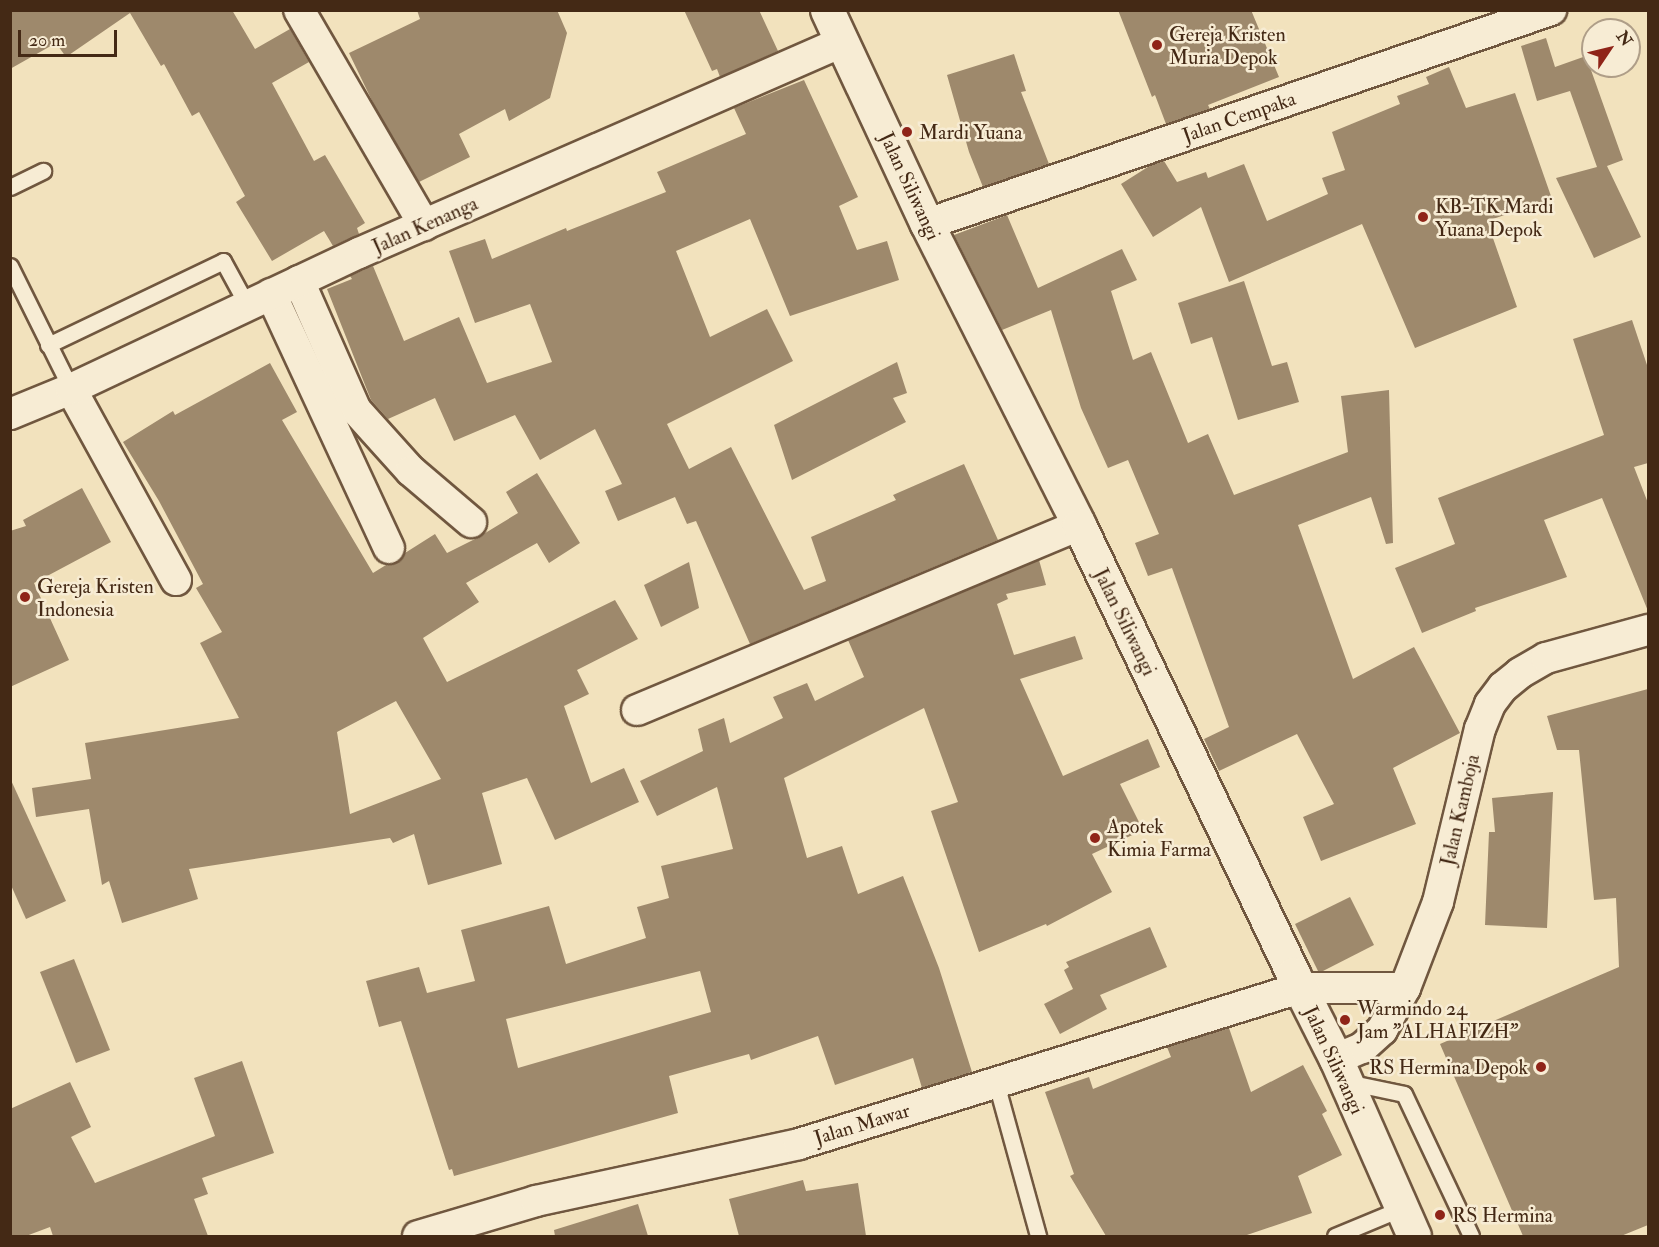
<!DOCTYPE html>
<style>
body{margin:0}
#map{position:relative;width:1659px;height:1247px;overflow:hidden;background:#f2e2bd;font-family:"IM FELL Double Pica",serif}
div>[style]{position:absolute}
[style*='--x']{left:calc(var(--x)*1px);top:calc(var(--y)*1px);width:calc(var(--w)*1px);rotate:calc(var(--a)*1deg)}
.building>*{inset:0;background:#9e896c}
.roads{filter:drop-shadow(2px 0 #70573f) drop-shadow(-2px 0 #70573f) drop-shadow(0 2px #70573f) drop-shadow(0 -2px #70573f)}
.service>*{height:15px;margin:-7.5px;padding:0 7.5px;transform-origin:7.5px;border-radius:7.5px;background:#f7ecd4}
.minor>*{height:30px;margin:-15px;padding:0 15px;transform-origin:15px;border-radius:15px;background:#f7ecd4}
.secondary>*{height:33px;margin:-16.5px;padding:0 16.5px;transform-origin:16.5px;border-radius:16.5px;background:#f7ecd4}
.dots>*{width:16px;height:16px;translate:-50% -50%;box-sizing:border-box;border:3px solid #f7ecd4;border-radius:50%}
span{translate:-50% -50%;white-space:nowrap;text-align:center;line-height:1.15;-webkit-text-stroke:5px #f7ecd4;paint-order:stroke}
.poi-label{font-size:20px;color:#442915}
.left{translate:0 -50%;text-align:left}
.right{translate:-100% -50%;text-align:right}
.street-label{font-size:20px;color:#442915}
.frame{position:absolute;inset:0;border:12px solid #442915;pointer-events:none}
.north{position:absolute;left:1581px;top:18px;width:60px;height:60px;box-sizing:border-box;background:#f7ecd4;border:2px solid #af9e88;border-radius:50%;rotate:55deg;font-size:16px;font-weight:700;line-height:24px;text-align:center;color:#442915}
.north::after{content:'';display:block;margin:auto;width:21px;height:27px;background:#8f2418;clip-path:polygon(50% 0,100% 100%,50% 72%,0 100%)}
.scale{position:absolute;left:18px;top:30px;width:99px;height:27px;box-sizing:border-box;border:3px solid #442915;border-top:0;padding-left:8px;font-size:18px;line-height:21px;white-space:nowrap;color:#442915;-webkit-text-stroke:4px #f7ecd4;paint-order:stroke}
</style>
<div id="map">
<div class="building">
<div style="clip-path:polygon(10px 10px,232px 10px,255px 49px,290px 29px,309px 62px,272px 83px,314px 161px,325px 155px,365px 223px,357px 228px,359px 234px,333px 246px,324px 231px,272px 261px,236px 202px,245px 196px,199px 112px,192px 116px,164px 64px,161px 66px,130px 13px,66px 57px,56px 43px,10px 69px)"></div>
<div style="clip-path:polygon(417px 10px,557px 10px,567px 33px,550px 98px,509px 121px,505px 109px,459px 134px,470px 157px,419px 182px,376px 109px,349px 53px,420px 19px)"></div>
<div style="clip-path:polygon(684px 10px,759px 10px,778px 51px,720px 77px,717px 69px,712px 71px)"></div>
<div style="clip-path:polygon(1118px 10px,1251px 10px,1279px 77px,1208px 105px,1210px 109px,1166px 124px,1155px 95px,1152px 97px)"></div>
<div style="clip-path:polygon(1546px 38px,1555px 67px,1586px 56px,1623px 160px,1607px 166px,1641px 237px,1594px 258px,1556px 178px,1597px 167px,1570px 91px,1537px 101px,1521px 46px)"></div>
<div style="clip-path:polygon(1014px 54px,1026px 91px,1021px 92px,1049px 164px,983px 187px,969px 152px,947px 75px)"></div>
<div style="clip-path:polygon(1449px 67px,1466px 108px,1515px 93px,1552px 199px,1487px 221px,1517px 307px,1415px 348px,1362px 224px,1229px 282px,1201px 207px,1153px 237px,1121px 184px,1151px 165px,1164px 161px,1177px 182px,1206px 172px,1208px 178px,1244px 164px,1267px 221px,1328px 194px,1322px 178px,1345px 170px,1332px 132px,1400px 104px,1397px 96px,1429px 84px,1426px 77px)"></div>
<div style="clip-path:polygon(804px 80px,858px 197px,839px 206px,857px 250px,887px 241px,899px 280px,790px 316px,750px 219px,676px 251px,710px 337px,767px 309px,793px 361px,667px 424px,689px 469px,731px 447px,804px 590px,826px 581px,811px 537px,896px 500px,893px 495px,964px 464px,998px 540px,750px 644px,696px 521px,687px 524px,675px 497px,618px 521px,605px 491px,622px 484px,595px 429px,540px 460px,515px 415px,454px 441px,435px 398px,388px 419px,371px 400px,327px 289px,352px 279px,350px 276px,373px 266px,404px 341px,459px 317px,487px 383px,552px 362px,530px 304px,475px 323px,449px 251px,485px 239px,492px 259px,566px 228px,567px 231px,666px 192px,657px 172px,746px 134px,734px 108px)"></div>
<div style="clip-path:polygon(1007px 215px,1038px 288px,1122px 249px,1137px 280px,1111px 291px,1133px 360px,1151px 352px,1188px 443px,1208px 434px,1234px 495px,1348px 452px,1341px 396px,1389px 390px,1393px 543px,1386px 544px,1371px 497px,1298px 525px,1353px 679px,1414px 647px,1460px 733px,1393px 768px,1416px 824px,1321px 861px,1303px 817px,1334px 804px,1297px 734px,1219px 771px,1204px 739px,1229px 727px,1172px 568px,1148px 576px,1135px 543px,1159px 534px,1128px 460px,1108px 468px,1081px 408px,1051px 310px,1002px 330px,954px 235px)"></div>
<div style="clip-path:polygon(1244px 281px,1272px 366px,1287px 362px,1299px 402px,1238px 420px,1212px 337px,1191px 344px,1178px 303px)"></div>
<div style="clip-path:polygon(1632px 320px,1648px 368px,1648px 463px,1634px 467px,1648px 503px,1648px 611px,1602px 498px,1544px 520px,1567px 577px,1475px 608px,1476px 611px,1422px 633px,1395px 568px,1455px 544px,1438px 498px,1604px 435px,1573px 339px)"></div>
<div style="clip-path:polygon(897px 362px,907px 393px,893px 398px,906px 422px,792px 480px,774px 425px)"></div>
<div style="clip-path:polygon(evenodd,270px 363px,297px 412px,282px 420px,373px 573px,386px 565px,397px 563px,405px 553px,435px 534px,447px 553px,477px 538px,518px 513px,506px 492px,537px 473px,580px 543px,549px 563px,537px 543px,466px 583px,479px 602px,423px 638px,447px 682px,615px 600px,638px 639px,577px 670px,589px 694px,564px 706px,591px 783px,624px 768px,639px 802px,555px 840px,527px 778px,482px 793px,502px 864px,428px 885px,414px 834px,393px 843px,390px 838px,189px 869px,198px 899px,122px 923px,109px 881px,102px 885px,89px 809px,36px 817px,32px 788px,91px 779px,85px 743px,239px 718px,200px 643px,222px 632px,196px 588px,203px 584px,159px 501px,123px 442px,173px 411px,175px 415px,270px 363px,396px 701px,441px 779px,350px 814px,337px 732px,396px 701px)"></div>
<div style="clip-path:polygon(82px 488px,111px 542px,34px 583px,69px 660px,10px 687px,10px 531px,26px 526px,23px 520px)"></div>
<div style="clip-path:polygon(evenodd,1039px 560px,1046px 585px,1006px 594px,1008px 599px,997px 604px,1014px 655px,1075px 636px,1083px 659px,1020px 679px,1063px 776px,1148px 739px,1160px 767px,1120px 784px,1143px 830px,1092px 854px,1112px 892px,1047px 926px,1046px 924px,979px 952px,931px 811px,958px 802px,924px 708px,784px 778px,807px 858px,842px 846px,858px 894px,903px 876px,939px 968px,972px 1072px,922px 1088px,913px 1058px,835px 1085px,818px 1036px,751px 1060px,749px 1054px,669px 1076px,678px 1113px,454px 1176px,452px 1169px,449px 1170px,401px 1021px,379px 1027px,366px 981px,419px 967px,427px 993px,475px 981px,461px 930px,549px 906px,566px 964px,646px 938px,637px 907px,669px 898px,661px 866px,733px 849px,717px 787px,657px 816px,640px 781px,703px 751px,698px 729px,724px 718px,730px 743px,783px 718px,773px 697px,807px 683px,815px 701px,864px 677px,848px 640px,1039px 560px,700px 971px,711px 1012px,518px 1068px,506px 1019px,700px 971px)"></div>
<div style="clip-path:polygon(689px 562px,699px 608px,661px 627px,644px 585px)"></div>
<div style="clip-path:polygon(1648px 689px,1648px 1225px,1621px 1236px,1523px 1236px,1440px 1044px,1619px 967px,1616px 898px,1594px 900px,1579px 750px,1557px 750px,1547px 716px)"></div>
<div style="clip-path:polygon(10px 778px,66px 901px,26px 919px,10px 883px)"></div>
<div style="clip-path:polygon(1553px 792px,1547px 928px,1485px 925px,1489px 832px,1495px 832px,1492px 798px)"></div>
<div style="clip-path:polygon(1350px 897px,1374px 945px,1323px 971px,1318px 971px,1295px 924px)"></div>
<div style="clip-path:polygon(1150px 927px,1167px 967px,1100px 995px,1107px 1009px,1060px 1034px,1044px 1004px,1073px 989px,1064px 970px,1069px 967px,1066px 962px)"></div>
<div style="clip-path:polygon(74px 959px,110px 1050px,76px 1063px,40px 972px)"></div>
<div style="clip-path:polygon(1229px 1028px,1251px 1092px,1303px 1065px,1327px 1111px,1322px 1114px,1342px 1155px,1298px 1176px,1312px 1213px,1244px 1236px,1106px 1236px,1070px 1176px,1074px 1174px,1045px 1092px,1089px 1077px,1093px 1089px,1171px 1057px,1167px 1047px)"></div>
<div style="clip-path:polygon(242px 1061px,274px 1153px,202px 1178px,208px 1194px,194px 1199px,208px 1236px,53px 1236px,50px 1227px,26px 1236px,10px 1236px,10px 1109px,70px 1082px,91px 1127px,71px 1137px,95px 1183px,215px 1136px,194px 1078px)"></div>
<div style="clip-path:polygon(803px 1180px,806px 1191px,858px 1183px,866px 1236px,739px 1236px,729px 1199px)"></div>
<div style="clip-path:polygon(638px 1204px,648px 1236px,555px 1236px,554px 1230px)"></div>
</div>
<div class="roads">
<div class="service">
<div style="--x:10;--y:187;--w:37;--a:-26"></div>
<div style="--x:10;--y:266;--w:137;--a:63.6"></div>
<div style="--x:48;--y:345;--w:194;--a:-25.6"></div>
<div style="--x:223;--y:261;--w:50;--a:61.4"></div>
<div style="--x:1347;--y:1082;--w:58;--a:11.9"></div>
<div style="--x:1404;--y:1094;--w:157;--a:64.7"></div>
<div style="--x:996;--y:1083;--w:159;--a:74.6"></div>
<div style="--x:1335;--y:1236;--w:70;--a:-22.6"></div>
</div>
<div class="minor">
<div style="--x:299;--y:10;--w:249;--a:59.8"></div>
<div style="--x:927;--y:224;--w:660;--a:-18.93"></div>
<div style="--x:299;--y:281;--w:141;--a:66.2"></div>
<div style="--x:356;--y:410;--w:82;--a:48"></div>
<div style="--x:411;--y:471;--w:79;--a:40.4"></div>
<div style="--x:271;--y:294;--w:280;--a:65.1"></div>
<div style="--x:71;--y:389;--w:218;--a:61.2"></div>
<div style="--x:10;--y:414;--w:66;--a:-22.3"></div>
<div style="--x:71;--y:389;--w:318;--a:-25.3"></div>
<div style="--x:359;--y:253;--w:527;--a:-23.6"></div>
<div style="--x:637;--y:710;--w:479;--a:-22.7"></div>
<div style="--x:1336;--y:1059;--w:28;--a:-23"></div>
<div style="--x:1362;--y:1048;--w:27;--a:-42"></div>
<div style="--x:1382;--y:1030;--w:48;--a:-61.3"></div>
<div style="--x:1405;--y:988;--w:92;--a:-69"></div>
<div style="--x:1438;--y:902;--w:178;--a:-76.4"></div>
<div style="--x:1480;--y:729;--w:27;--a:-68"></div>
<div style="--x:1490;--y:704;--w:21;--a:-53"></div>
<div style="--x:1503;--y:687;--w:22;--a:-39"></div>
<div style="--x:1520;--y:673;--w:30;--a:-30"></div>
<div style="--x:1546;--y:658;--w:106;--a:-15.4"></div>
<div style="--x:418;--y:1236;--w:123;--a:-16.5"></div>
<div style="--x:536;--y:1201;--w:269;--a:-12.2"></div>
<div style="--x:799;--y:1144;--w:525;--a:-17.3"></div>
<div style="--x:1300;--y:988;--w:105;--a:0"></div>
</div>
<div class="secondary">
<div style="--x:827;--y:10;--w:236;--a:65"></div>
<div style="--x:927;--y:224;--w:337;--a:63.2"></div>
<div style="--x:1079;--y:525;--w:497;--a:64.5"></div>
<div style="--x:1293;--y:974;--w:95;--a:63.2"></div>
<div style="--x:1336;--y:1059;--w:193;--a:66.2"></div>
</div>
</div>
<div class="dots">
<div style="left:1157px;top:45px;background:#8f2418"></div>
<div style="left:907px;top:132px;background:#8f2418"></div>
<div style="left:1423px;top:217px;background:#8f2418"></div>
<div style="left:25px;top:597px;background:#8f2418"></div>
<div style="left:1095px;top:838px;background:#8f2418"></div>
<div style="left:1345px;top:1020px;background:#8f2418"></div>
<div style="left:1541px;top:1067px;background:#8f2418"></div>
<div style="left:1440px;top:1215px;background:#8f2418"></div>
</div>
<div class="poi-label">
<span class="left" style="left:1169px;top:46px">Gereja Kristen<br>Muria Depok</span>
<span class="left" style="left:919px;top:132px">Mardi Yuana</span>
<span class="left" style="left:1435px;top:218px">KB-TK Mardi<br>Yuana Depok</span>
<span class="left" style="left:37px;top:598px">Gereja Kristen<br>Indonesia</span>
<span class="left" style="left:1107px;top:838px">Apotek<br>Kimia Farma</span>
<span class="left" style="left:1357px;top:1020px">Warmindo 24<br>Jam "ALHAFIZH"</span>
<span class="right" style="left:1528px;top:1067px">RS Hermina Depok</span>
<span class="left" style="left:1452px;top:1215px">RS Hermina</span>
</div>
<div class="street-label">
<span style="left:1239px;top:117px;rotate:-19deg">Jalan Cempaka</span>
<span style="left:910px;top:186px;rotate:65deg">Jalan Siliwangi</span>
<span style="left:425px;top:225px;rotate:-24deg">Jalan Kenanga</span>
<span style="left:1125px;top:622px;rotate:64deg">Jalan Siliwangi</span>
<span style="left:1460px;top:810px;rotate:-77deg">Jalan Kamboja</span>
<span style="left:1334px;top:1060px;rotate:65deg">Jalan Siliwangi</span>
<span style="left:862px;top:1124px;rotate:-17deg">Jalan Mawar</span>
</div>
<div class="frame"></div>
<div class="north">N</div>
<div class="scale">20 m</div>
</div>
